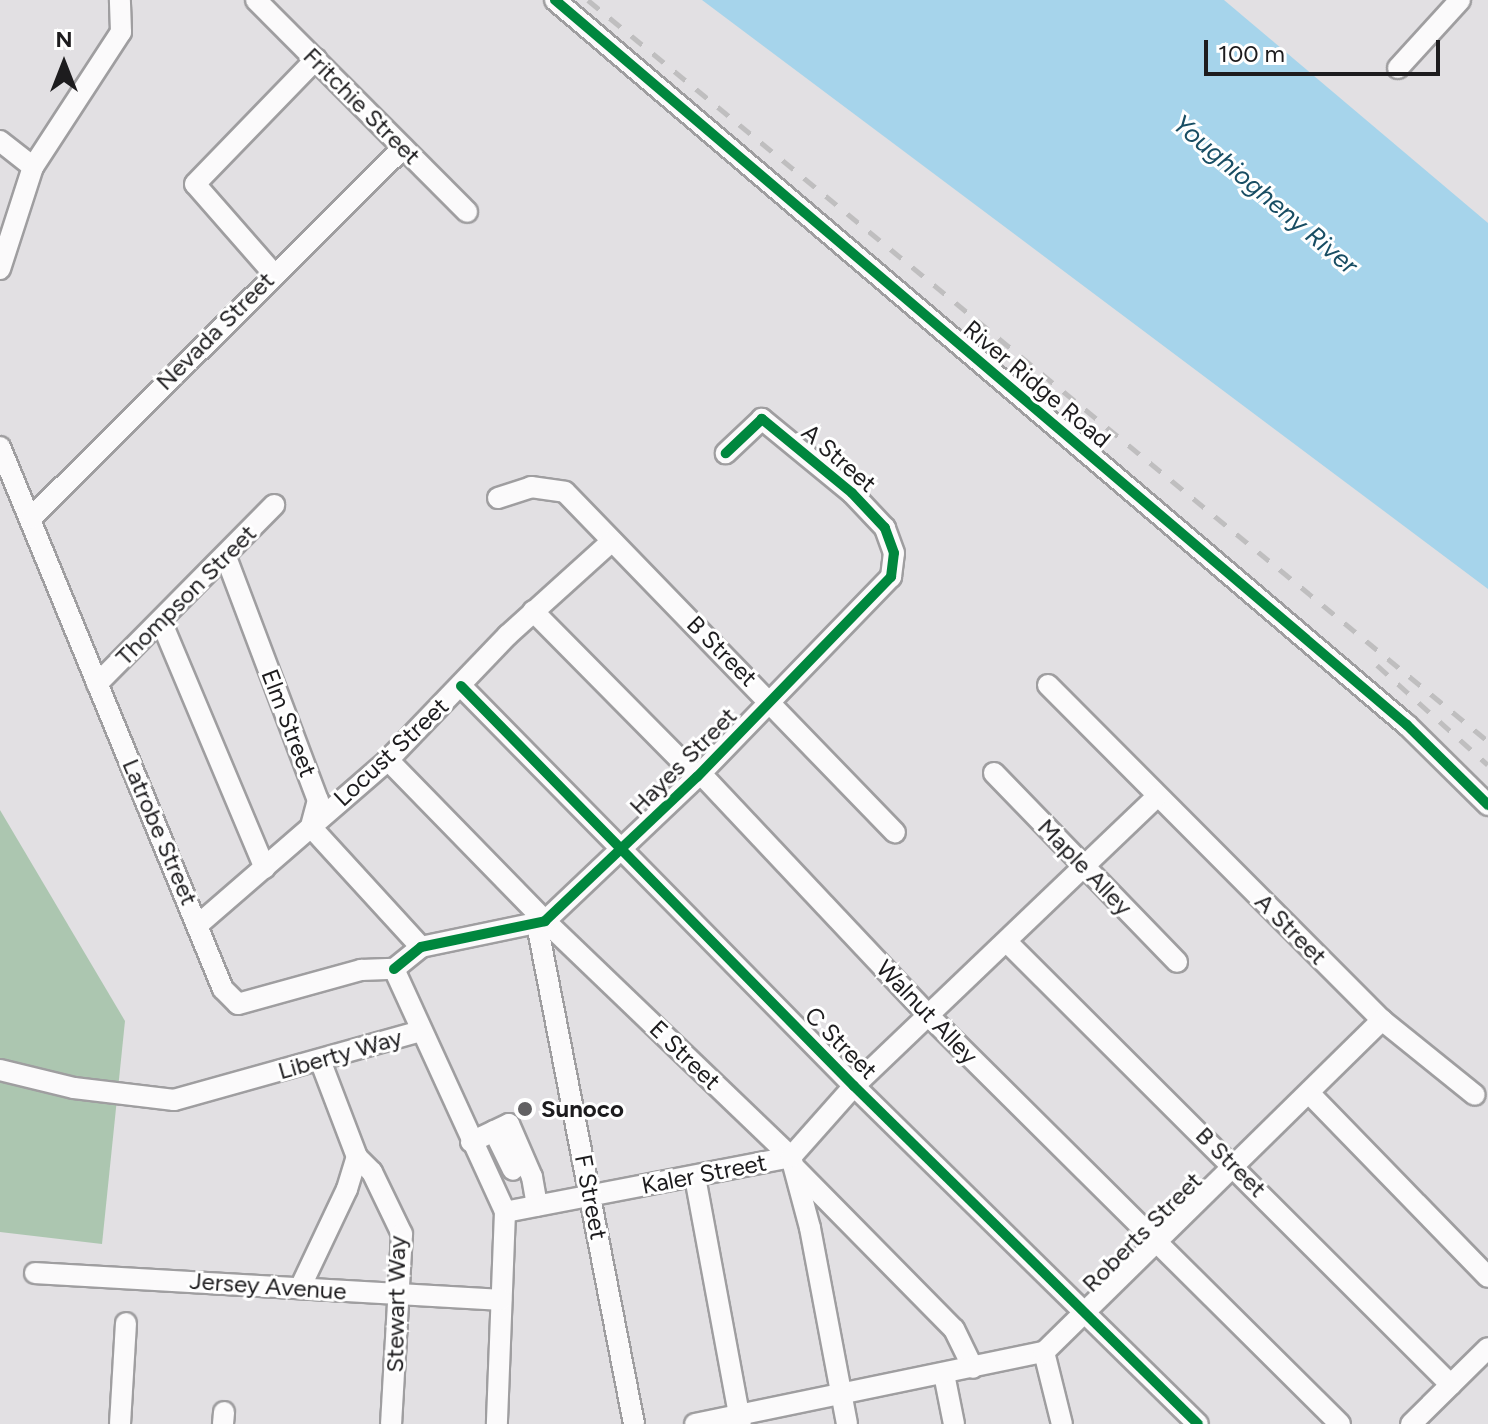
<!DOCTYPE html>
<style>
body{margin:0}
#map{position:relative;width:1488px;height:1424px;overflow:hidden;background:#e2e0e3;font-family:Figtree,sans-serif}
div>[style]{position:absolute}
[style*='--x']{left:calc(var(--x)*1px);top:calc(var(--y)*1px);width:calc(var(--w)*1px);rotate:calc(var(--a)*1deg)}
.forest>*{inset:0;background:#acc6b0}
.water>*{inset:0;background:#a6d4eb}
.roads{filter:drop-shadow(2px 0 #9f9ea0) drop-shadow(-2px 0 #9f9ea0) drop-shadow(0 2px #9f9ea0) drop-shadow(0 -2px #9f9ea0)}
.minor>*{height:20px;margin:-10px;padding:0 10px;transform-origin:10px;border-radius:10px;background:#fbfafb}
.rail>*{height:5px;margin-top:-2.5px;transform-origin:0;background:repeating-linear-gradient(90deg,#bfbebf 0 14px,transparent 0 28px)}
.cycleway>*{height:10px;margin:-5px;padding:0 5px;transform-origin:5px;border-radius:5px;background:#00873e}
.dots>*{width:22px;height:22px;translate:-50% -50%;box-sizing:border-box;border:4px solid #fff;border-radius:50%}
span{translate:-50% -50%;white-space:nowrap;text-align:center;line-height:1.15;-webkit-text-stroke:6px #fff;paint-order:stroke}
.street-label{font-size:24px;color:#1d1c1e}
.poi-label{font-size:24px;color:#1d1c1e;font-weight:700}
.left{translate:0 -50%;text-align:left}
.water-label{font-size:26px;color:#184d63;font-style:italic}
.north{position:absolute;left:24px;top:24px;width:80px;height:80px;-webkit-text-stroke:6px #fff;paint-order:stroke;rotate:0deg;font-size:22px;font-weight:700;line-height:32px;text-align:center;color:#1d1c1e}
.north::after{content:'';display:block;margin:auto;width:28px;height:36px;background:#1d1c1e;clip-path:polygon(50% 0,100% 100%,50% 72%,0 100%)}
.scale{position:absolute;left:1204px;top:40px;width:236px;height:36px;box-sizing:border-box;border:4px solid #1d1c1e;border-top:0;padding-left:10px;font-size:24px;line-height:28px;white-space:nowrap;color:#1d1c1e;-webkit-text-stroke:6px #fff;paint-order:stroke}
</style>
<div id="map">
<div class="forest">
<div style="clip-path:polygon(0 810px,125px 1021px,102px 1244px,0 1232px)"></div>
</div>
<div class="water">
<div style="clip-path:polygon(702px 0,1224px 0,1488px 223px,1488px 589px)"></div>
</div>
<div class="roads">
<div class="minor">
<div style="--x:256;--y:0;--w:299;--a:45.1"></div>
<div style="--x:555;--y:0;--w:1119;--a:40.4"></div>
<div style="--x:1407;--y:725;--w:114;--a:44.6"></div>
<div style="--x:1398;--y:68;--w:92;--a:-47.6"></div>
<div style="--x:0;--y:141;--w:42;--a:38.2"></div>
<div style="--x:0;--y:269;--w:107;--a:-72.1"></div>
<div style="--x:33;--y:167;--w:161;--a:-56.9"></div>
<div style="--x:121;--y:32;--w:32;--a:-92"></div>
<div style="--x:273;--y:273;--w:118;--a:-131.2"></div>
<div style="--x:195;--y:184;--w:174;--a:-45.9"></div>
<div style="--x:0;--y:447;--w:586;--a:67.64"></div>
<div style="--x:223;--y:989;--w:21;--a:45"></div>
<div style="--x:238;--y:1004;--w:128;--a:-15.5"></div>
<div style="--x:361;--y:970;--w:33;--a:-2"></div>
<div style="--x:498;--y:498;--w:35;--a:-18"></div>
<div style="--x:531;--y:487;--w:34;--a:8"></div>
<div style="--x:565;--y:492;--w:474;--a:45.9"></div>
<div style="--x:31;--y:518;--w:525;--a:-44.85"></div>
<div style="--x:226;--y:557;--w:260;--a:69.3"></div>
<div style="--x:318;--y:800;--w:28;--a:105"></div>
<div style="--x:311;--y:827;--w:163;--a:47.5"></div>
<div style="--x:533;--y:611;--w:233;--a:45.3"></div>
<div style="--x:161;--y:621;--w:268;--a:67.2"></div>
<div style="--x:97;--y:684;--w:252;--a:-45.3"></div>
<div style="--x:1048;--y:685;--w:473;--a:45.1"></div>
<div style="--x:1382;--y:1020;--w:119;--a:38.9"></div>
<div style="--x:461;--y:686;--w:561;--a:45.51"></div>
<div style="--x:854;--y:1086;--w:482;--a:44.5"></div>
<div style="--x:388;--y:760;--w:225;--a:45.7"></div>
<div style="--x:545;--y:921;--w:341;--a:43.8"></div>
<div style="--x:791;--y:1157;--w:73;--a:75"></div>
<div style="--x:810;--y:1228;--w:199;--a:79.3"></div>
<div style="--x:994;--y:773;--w:263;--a:45.9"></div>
<div style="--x:701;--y:774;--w:332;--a:46.7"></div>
<div style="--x:929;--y:1016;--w:579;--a:44.79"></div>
<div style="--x:199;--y:924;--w:250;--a:-40.9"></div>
<div style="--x:388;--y:760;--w:173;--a:-46.2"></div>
<div style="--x:508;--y:635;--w:140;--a:-42.1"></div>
<div style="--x:537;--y:924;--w:509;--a:79.02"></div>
<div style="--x:1007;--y:942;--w:627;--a:44.94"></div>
<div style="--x:394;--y:969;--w:35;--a:-39"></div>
<div style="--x:421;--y:947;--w:127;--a:-11.8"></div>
<div style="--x:545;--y:921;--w:209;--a:-43.5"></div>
<div style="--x:697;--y:777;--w:279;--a:-45.9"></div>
<div style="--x:891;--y:577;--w:24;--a:-83"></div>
<div style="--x:894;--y:553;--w:27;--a:-110"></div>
<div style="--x:885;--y:528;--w:48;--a:-133.3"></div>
<div style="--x:852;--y:493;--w:117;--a:-140.6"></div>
<div style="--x:762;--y:419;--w:50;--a:136.6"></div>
<div style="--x:394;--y:969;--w:267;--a:65.4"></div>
<div style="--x:505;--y:1212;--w:212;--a:92.2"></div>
<div style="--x:320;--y:1060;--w:104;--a:69.1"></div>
<div style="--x:357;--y:1157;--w:21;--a:45"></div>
<div style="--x:372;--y:1172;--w:69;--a:64.2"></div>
<div style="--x:402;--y:1234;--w:190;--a:93.3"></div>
<div style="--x:0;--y:1070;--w:76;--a:13.7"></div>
<div style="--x:74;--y:1088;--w:101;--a:6.8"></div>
<div style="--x:174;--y:1100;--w:253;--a:-15.6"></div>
<div style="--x:1310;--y:1094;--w:255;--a:45.8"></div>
<div style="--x:494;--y:1131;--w:43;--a:64"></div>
<div style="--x:471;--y:1142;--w:42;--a:-25.3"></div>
<div style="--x:509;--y:1124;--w:58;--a:66.5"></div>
<div style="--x:532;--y:1177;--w:29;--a:80"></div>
<div style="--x:796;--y:1169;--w:225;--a:45.4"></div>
<div style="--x:954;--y:1329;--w:43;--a:64"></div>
<div style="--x:695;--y:1177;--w:251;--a:79.5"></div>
<div style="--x:505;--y:1212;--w:291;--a:-10.9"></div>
<div style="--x:791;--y:1157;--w:95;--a:-48.4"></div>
<div style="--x:854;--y:1086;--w:419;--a:-43.7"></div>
<div style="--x:35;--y:1273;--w:467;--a:3.3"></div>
<div style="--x:300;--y:1288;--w:110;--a:-64.6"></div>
<div style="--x:347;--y:1189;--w:34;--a:-73"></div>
<div style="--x:1044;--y:1352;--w:74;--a:76"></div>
<div style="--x:944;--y:1374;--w:51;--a:78.7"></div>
<div style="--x:120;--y:1424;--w:101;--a:-86.6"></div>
<div style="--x:223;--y:1424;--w:12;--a:-85"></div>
<div style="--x:695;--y:1424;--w:356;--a:-11.7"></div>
<div style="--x:1044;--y:1352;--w:474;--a:-44.5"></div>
<div style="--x:1411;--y:1424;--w:108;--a:-44.6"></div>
</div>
</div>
<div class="rail">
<div style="--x:588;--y:0;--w:1166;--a:39.47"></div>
<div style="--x:1377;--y:665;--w:149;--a:42"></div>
</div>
<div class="cycleway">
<div style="--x:555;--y:0;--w:1119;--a:40.4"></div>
<div style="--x:1407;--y:725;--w:114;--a:44.6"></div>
<div style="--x:461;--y:686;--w:561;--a:45.51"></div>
<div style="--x:854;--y:1086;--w:482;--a:44.5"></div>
<div style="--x:394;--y:969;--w:35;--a:-39"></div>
<div style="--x:421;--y:947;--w:127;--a:-11.8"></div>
<div style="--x:545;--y:921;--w:209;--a:-43.5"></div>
<div style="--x:697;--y:777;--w:279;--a:-45.9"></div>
<div style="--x:891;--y:577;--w:24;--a:-83"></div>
<div style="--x:894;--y:553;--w:27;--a:-110"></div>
<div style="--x:885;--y:528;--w:48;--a:-133.3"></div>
<div style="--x:852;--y:493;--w:117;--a:-140.6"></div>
<div style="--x:762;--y:419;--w:50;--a:136.6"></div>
</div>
<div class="dots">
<div style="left:525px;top:1109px;background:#626163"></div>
</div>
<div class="street-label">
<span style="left:362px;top:106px;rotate:45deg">Fritchie Street</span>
<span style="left:215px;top:331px;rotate:-45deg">Nevada Street</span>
<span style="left:1037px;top:384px;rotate:40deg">River Ridge Road</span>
<span style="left:839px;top:458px;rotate:41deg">A Street</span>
<span style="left:186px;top:595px;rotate:-45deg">Thompson Street</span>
<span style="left:722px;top:651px;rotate:45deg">B Street</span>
<span style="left:289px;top:723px;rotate:69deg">Elm Street</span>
<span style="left:391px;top:752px;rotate:-43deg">Locust Street</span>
<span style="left:683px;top:761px;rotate:-45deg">Hayes Street</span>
<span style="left:160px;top:832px;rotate:67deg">Latrobe Street</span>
<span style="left:1085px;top:867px;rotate:46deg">Maple Alley</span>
<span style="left:1291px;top:929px;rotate:45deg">A Street</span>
<span style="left:927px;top:1012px;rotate:46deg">Walnut Alley</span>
<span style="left:841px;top:1043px;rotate:45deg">C Street</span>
<span style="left:340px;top:1054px;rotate:-16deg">Liberty Way</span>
<span style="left:685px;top:1055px;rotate:44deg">E Street</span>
<span style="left:1231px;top:1162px;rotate:45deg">B Street</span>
<span style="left:704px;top:1174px;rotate:-11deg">Kaler Street</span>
<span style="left:591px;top:1197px;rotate:79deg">F Street</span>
<span style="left:1142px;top:1232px;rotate:-45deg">Roberts Street</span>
<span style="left:268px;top:1286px;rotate:4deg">Jersey Avenue</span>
<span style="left:396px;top:1304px;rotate:-89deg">Stewart Way</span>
</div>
<div class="poi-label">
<span class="left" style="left:541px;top:1109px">Sunoco</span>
</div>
<div class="water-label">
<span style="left:1265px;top:195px;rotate:40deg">Youghiogheny River</span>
</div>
<div class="north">N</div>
<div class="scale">100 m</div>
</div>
